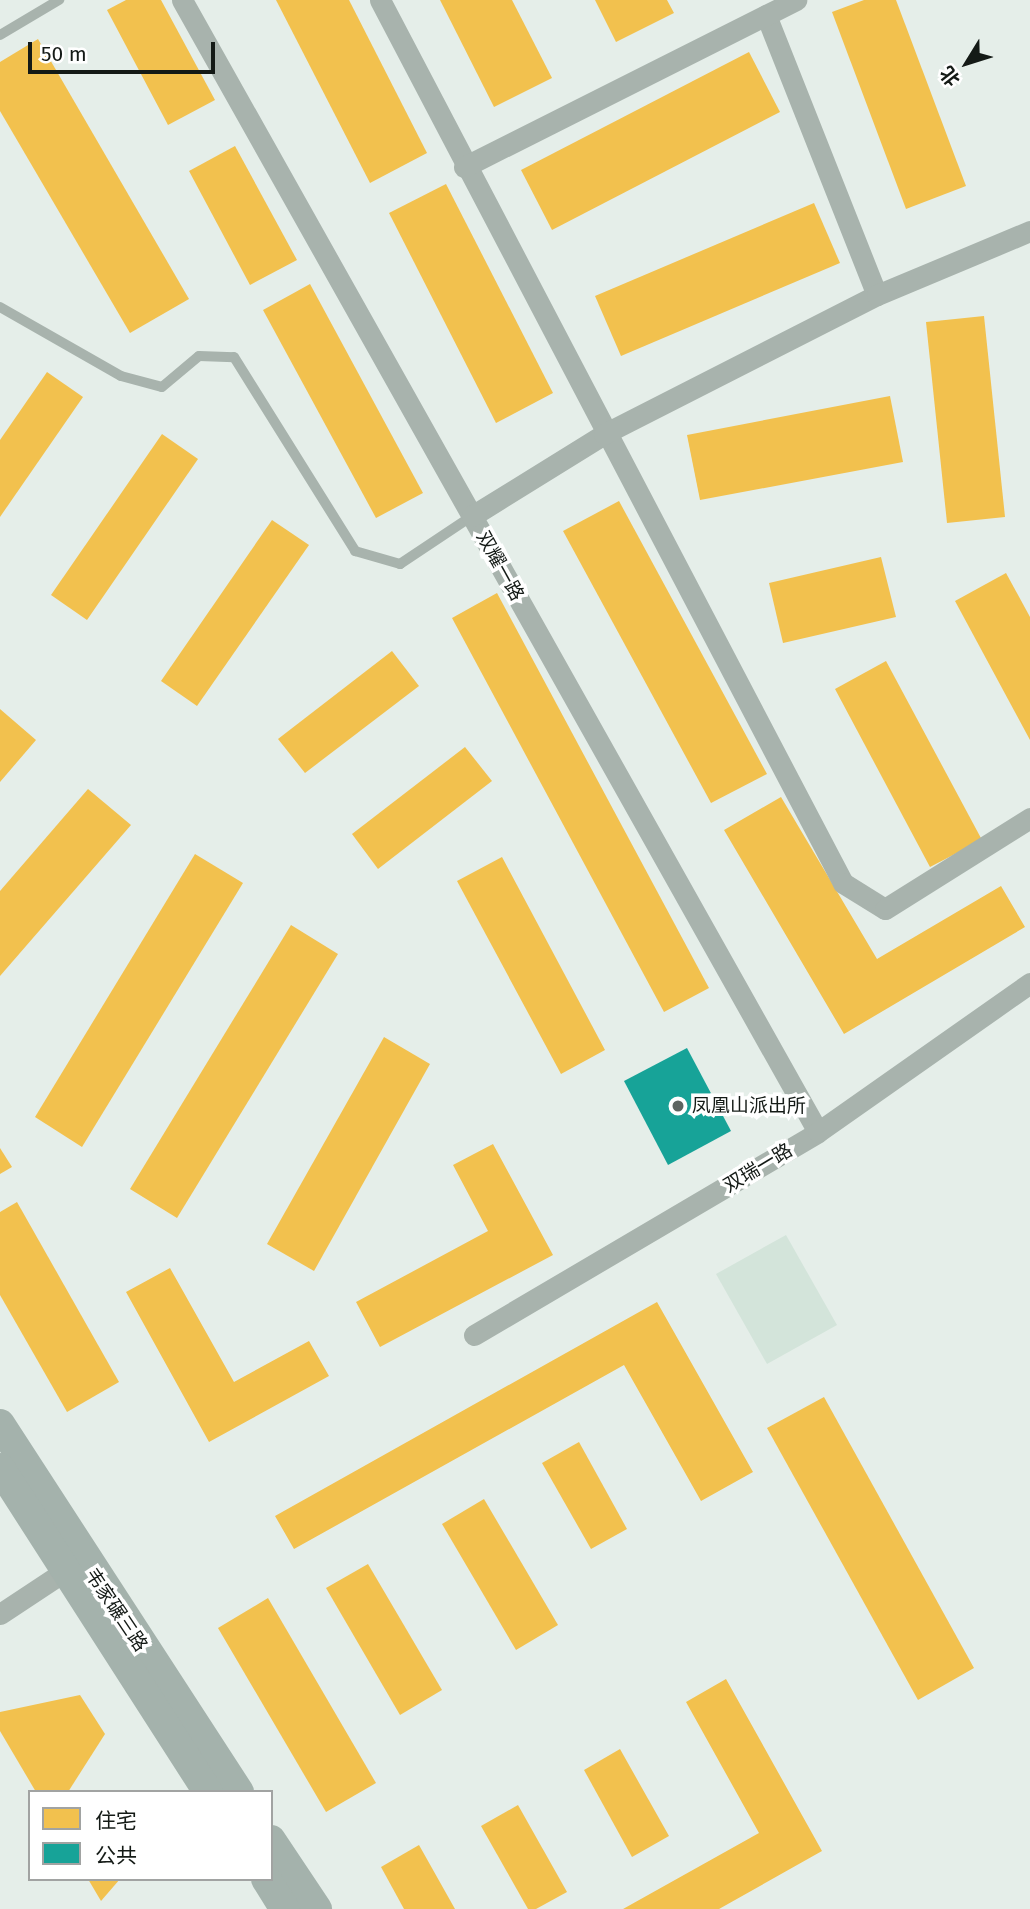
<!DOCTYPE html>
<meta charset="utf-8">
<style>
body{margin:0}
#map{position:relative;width:1030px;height:1909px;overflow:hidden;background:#e5eee9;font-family:"Fira Sans","Noto Sans SC",sans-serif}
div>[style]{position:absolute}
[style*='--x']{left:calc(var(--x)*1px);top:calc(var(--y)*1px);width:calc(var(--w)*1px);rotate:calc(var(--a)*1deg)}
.built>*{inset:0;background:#d3e4da}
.homes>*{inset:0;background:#f2c14e}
.public>*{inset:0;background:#17a398}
.service>*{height:10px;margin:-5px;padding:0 5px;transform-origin:5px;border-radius:5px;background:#a8b3ad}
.minor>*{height:21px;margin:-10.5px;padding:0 10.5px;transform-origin:10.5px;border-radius:10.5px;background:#a8b3ad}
.secondary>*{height:30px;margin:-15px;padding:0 15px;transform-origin:15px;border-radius:15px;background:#a4b2ac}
.dots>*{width:19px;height:19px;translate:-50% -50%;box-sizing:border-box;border:4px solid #fff;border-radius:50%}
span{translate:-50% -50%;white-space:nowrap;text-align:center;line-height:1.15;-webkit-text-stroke:7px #fff;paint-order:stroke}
.street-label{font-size:19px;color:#141a16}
.poi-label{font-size:19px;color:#141a16}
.left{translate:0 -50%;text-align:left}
.legend{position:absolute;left:28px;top:1790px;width:245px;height:91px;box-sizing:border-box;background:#fff;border:2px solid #a1a3a2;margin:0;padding:9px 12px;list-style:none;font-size:21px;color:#141a16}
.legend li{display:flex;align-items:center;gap:14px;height:35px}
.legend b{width:35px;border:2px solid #a1a3a2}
.north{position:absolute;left:932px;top:28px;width:70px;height:70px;-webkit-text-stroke:5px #fff;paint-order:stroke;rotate:232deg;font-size:19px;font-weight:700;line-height:28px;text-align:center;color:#141a16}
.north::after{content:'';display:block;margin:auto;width:24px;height:32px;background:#141a16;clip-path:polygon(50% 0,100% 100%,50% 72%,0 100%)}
.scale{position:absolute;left:28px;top:42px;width:187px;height:32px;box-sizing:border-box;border:4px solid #141a16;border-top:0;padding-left:9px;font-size:21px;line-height:24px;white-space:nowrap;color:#141a16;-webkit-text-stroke:5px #fff;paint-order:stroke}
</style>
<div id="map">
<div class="built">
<div style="clip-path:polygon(786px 1235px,837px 1325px,767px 1364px,716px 1274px)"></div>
</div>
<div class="homes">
<div style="clip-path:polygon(126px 0,161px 0,215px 100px,168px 125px,107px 10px)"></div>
<div style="clip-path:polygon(276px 0,349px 0,427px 153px,370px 183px)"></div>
<div style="clip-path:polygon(440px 0,512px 0,552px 78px,494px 107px)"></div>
<div style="clip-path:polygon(595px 0,667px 0,674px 13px,616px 42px)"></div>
<div style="clip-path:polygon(864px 0,896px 0,966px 186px,906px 209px,832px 12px)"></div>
<div style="clip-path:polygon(38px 39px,189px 299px,130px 333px,0 111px,0 62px)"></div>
<div style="clip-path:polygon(749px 52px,780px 112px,552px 230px,521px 170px)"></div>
<div style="clip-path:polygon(235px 146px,297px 260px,250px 285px,189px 171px)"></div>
<div style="clip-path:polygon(446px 184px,553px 393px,496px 423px,389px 213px)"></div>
<div style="clip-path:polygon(814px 203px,840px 263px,621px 356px,595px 296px)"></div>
<div style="clip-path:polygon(310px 284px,423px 493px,376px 518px,263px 310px)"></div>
<div style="clip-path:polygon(984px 316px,1005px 517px,947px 523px,926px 322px)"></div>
<div style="clip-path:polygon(47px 372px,83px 397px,0 517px,0 440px)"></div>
<div style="clip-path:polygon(890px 396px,903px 462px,700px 500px,687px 435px)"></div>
<div style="clip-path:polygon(162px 434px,198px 459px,87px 620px,51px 595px)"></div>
<div style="clip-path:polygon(619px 501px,767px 774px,711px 803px,563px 531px)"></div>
<div style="clip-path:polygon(272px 520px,309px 545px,197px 706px,161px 681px)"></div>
<div style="clip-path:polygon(881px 557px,896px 617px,783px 643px,769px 583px)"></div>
<div style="clip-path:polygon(1006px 573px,1030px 617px,1030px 740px,955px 601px)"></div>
<div style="clip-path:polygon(497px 593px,709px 988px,664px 1012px,452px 618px)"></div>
<div style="clip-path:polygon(392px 651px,419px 686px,305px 773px,278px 739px)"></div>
<div style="clip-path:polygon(886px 661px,982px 840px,930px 867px,835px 689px)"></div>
<div style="clip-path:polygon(0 709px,36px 740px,0 782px)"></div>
<div style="clip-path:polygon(465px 747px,492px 781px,378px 869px,352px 834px)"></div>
<div style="clip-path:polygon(88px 789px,131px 825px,0 976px,0 891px)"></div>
<div style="clip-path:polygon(781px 797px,877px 959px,1001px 886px,1025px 927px,844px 1034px,724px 830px)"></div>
<div style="clip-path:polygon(195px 854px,243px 883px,82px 1147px,35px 1117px)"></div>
<div style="clip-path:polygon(502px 857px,605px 1050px,561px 1074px,457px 881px)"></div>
<div style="clip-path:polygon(291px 925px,338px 954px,177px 1218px,130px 1189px)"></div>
<div style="clip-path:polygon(384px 1037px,430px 1064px,314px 1271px,267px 1244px)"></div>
<div style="clip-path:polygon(493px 1144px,553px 1255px,380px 1347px,356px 1302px,488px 1231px,453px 1165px)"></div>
<div style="clip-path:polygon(0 1148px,12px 1167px,0 1174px)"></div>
<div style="clip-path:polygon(17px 1202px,119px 1382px,67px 1412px,0 1295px,0 1212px)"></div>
<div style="clip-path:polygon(170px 1268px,234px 1382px,309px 1341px,329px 1376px,209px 1442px,126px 1292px)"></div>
<div style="clip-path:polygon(657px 1302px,753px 1472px,701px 1501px,624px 1365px,294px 1549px,275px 1516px)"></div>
<div style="clip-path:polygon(824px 1397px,974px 1668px,918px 1700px,767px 1428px)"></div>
<div style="clip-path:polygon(579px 1442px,627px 1529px,591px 1549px,542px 1463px)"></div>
<div style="clip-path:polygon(484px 1499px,558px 1625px,516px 1650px,442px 1524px)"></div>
<div style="clip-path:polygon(368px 1564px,442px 1690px,400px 1715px,326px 1588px)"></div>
<div style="clip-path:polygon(268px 1598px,376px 1783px,326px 1812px,218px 1628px)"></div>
<div style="clip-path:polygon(726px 1679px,822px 1851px,719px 1909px,623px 1909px,759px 1833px,686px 1702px)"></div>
<div style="clip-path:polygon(80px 1695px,105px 1734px,68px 1792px,36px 1792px,0 1731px,0 1712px)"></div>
<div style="clip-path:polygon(620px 1749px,669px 1836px,632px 1857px,584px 1770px)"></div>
<div style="clip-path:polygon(518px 1805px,567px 1892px,536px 1909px,528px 1909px,481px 1826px)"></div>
<div style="clip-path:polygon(419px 1845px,455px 1909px,404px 1909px,381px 1867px)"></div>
<div style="clip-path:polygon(88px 1879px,120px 1879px,101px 1901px)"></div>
</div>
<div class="public">
<div style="clip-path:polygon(687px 1048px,731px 1131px,668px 1165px,624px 1081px)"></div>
</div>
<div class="service">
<div style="--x:0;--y:35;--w:69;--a:-30.7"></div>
<div style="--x:0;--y:307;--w:139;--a:29.7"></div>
<div style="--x:121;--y:376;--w:42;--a:15"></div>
<div style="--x:162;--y:387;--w:48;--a:-40"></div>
<div style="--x:199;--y:356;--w:35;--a:2"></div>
<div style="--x:234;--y:357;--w:229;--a:58"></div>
<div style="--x:355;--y:551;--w:47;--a:16.1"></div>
<div style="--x:400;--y:564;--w:87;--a:-33.7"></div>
</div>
<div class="minor">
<div style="--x:182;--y:0;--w:1298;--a:60.67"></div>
<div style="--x:380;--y:0;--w:997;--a:62.33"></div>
<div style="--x:843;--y:883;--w:49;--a:31.8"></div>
<div style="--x:885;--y:909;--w:171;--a:-32.1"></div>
<div style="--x:766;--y:15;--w:301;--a:68.4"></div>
<div style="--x:464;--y:167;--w:372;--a:-26.7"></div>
<div style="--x:472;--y:516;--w:155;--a:-31.8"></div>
<div style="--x:604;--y:434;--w:306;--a:-27"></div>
<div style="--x:877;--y:295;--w:166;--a:-22.7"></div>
<div style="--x:474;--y:1335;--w:399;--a:-30.5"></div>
<div style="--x:818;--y:1132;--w:259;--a:-35.1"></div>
<div style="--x:0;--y:1614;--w:92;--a:-33.5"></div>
</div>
<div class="secondary">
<div style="--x:0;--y:1424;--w:439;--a:57"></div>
<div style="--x:0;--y:1468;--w:385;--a:57.3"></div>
<div style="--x:271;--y:1840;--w:83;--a:56.3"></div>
<div style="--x:266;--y:1879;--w:36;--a:58"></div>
</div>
<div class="dots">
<div style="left:678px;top:1106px;background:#5d6460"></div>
</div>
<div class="street-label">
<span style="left:500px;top:566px;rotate:61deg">双耀一路</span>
<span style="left:758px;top:1168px;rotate:-31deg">双瑞一路</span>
<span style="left:116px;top:1610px;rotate:56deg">韦家碾三路</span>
</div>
<div class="poi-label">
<span class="left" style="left:692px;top:1106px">凤凰山派出所</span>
</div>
<ul class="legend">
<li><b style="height:19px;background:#f2c14e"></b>住宅</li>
<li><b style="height:19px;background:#17a398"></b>公共</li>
</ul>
<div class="north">北</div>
<div class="scale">50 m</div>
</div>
